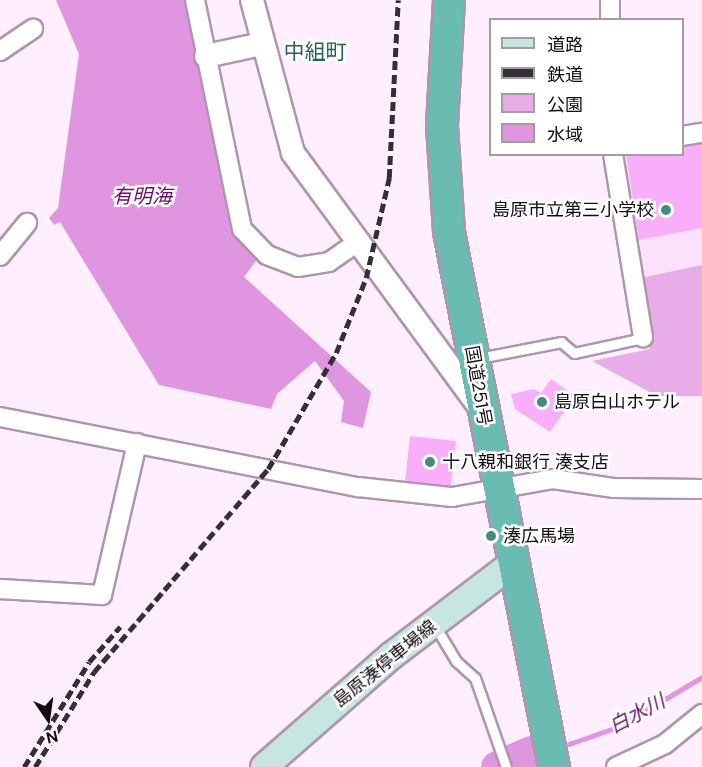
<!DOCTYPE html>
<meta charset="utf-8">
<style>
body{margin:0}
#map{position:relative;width:702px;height:767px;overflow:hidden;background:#ffeefe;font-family:"DM Sans","Noto Sans JP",sans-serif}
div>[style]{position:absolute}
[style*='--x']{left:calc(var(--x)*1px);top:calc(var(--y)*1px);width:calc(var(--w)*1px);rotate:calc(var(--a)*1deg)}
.built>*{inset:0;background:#fce1fc}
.green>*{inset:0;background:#e8ace8}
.water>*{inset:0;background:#df95df}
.stream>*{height:5px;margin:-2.5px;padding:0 2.5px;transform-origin:2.5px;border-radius:2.5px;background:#df95df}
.river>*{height:33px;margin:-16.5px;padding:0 16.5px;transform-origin:16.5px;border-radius:16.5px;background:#df95df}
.building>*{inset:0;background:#f9aef9}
.roads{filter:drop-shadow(2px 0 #af95ae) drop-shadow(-2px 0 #af95ae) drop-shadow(0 2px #af95ae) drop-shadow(0 -2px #af95ae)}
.service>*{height:9px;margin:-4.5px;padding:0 4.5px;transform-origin:4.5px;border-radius:4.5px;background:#fff}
.minor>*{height:18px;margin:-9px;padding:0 9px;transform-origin:9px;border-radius:9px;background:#fff}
.tertiary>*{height:22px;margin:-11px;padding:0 11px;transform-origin:11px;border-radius:11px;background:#fff}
.secondary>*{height:26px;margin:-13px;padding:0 13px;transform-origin:13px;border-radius:13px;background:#c7e6e2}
.trunk>*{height:30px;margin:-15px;padding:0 15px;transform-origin:15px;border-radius:15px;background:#6abcb3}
.rail>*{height:4.5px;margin-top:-2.25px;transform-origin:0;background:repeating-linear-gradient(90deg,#372d37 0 9px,transparent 0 13.5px)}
.dots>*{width:16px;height:16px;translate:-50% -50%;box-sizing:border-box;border:3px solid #fff;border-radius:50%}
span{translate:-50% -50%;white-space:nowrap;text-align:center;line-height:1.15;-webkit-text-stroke:5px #fff;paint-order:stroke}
.poi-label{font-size:18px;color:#140b14}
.right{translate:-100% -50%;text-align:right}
.left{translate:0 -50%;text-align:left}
.street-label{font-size:18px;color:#140b14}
.water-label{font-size:20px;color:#690f6b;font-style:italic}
.quarter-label{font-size:21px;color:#276059}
.legend{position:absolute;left:489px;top:18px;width:195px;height:138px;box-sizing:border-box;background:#fff;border:2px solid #a19da1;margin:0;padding:8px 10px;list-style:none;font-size:18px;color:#140b14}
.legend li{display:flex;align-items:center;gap:12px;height:30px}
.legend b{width:30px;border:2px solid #a19da1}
.north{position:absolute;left:18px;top:689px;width:60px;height:60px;-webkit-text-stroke:4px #fff;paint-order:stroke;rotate:167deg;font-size:16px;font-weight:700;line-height:24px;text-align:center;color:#140b14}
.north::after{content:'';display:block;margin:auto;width:21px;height:27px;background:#140b14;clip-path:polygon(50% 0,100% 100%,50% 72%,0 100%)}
</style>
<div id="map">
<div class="built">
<div style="clip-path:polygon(702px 139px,702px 265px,640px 278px,622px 155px,682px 154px,683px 142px)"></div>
</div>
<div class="green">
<div style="clip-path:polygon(702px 265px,702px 396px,657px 396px,592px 361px,650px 349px,640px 278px)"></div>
</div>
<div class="water">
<div style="clip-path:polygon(56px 0,192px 0,231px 220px,258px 258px,244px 277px,371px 392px,363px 428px,341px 422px,344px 401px,315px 361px,277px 394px,271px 409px,159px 385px,60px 222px,54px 225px,49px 218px,58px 208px,79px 54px)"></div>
</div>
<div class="stream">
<div style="--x:569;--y:744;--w:54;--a:-19.4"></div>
<div style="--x:620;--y:726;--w:96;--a:-30.9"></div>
</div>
<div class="river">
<div style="--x:497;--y:767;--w:37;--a:-24"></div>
</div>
<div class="building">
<div style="clip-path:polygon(702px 144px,702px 228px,639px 240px,626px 154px,682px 154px,682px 147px)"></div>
<div style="clip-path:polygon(551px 379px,575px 396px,550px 432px,515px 409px,511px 394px,534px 389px,541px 393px)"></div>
<div style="clip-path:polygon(410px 436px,456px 441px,451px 486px,405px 481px)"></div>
</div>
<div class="roads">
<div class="service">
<div style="--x:479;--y:358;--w:84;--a:-11"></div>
<div style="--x:561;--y:342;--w:17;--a:40"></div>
<div style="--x:574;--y:353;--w:71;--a:-12.3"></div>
<div style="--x:435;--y:626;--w:41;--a:59"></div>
<div style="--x:456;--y:661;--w:25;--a:42"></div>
<div style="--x:475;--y:678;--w:94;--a:70.8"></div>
</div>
<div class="minor">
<div style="--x:195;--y:0;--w:234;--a:78.4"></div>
<div style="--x:242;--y:229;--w:36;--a:46"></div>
<div style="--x:267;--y:255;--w:33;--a:21"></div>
<div style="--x:298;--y:267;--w:31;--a:-9"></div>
<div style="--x:329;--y:262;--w:33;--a:-35"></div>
<div style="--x:610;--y:0;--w:20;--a:90"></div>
<div style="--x:0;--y:51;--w:40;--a:-34"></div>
<div style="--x:682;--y:136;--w:20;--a:-9"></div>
<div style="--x:613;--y:154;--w:186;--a:80.7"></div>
<div style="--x:0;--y:256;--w:43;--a:-50.7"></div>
<div style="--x:0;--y:417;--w:365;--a:11.1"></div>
<div style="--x:358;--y:487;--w:95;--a:6.1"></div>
<div style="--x:452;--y:497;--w:103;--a:-10.1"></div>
<div style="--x:553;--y:479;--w:62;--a:8.4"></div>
<div style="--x:614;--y:488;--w:88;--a:0.7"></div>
<div style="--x:0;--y:589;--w:102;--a:3.4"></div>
<div style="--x:102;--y:595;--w:156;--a:-77"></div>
<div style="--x:616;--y:767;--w:54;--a:-25.1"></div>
<div style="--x:665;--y:744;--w:48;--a:-39"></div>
</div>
<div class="tertiary">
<div style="--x:252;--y:0;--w:158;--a:75"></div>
<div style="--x:293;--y:153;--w:319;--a:53.7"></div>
<div style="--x:206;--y:56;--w:57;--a:-12.1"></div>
</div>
<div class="secondary">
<div style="--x:264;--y:767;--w:169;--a:-41.2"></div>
<div style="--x:391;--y:656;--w:151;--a:-37.2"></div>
</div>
<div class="trunk">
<div style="--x:449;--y:0;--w:126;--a:93.2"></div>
<div style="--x:442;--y:126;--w:106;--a:86.2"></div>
<div style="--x:449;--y:232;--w:545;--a:78.9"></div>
</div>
</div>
<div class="rail">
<div style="--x:24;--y:767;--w:123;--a:-58.2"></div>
<div style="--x:89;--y:662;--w:47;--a:-48.5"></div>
<div style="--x:35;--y:767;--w:112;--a:-58.2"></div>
<div style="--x:94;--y:672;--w:267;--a:-49.4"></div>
<div style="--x:268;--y:469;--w:134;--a:-59.6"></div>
<div style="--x:336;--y:353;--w:81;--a:-68.2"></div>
<div style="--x:366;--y:278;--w:103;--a:-77"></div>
<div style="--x:389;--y:178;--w:178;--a:-87.1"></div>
</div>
<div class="dots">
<div style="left:666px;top:210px;background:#448a81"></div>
<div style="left:542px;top:402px;background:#448a81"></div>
<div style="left:430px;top:462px;background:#448a81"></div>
<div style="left:491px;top:536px;background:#448a81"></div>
</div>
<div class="poi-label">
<span class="right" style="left:654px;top:210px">島原市立第三小学校</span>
<span class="left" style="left:554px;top:402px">島原白山ホテル</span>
<span class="left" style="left:442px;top:462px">十八親和銀行 湊支店</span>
<span class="left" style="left:503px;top:536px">湊広馬場</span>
</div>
<div class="street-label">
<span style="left:478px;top:386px;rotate:80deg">国道251号</span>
<span style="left:385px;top:664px;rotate:-39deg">島原湊停車場線</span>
</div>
<div class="water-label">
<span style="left:142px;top:196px">有明海</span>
<span style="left:637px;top:714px;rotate:-28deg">白水川</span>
</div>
<div class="quarter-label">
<span style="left:315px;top:52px">中組町</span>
</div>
<ul class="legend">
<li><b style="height:8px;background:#c7e6e2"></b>道路</li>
<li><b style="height:8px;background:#372d37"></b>鉄道</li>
<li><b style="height:16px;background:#e8ace8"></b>公園</li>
<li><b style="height:16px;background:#df95df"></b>水域</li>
</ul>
<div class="north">N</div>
</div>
